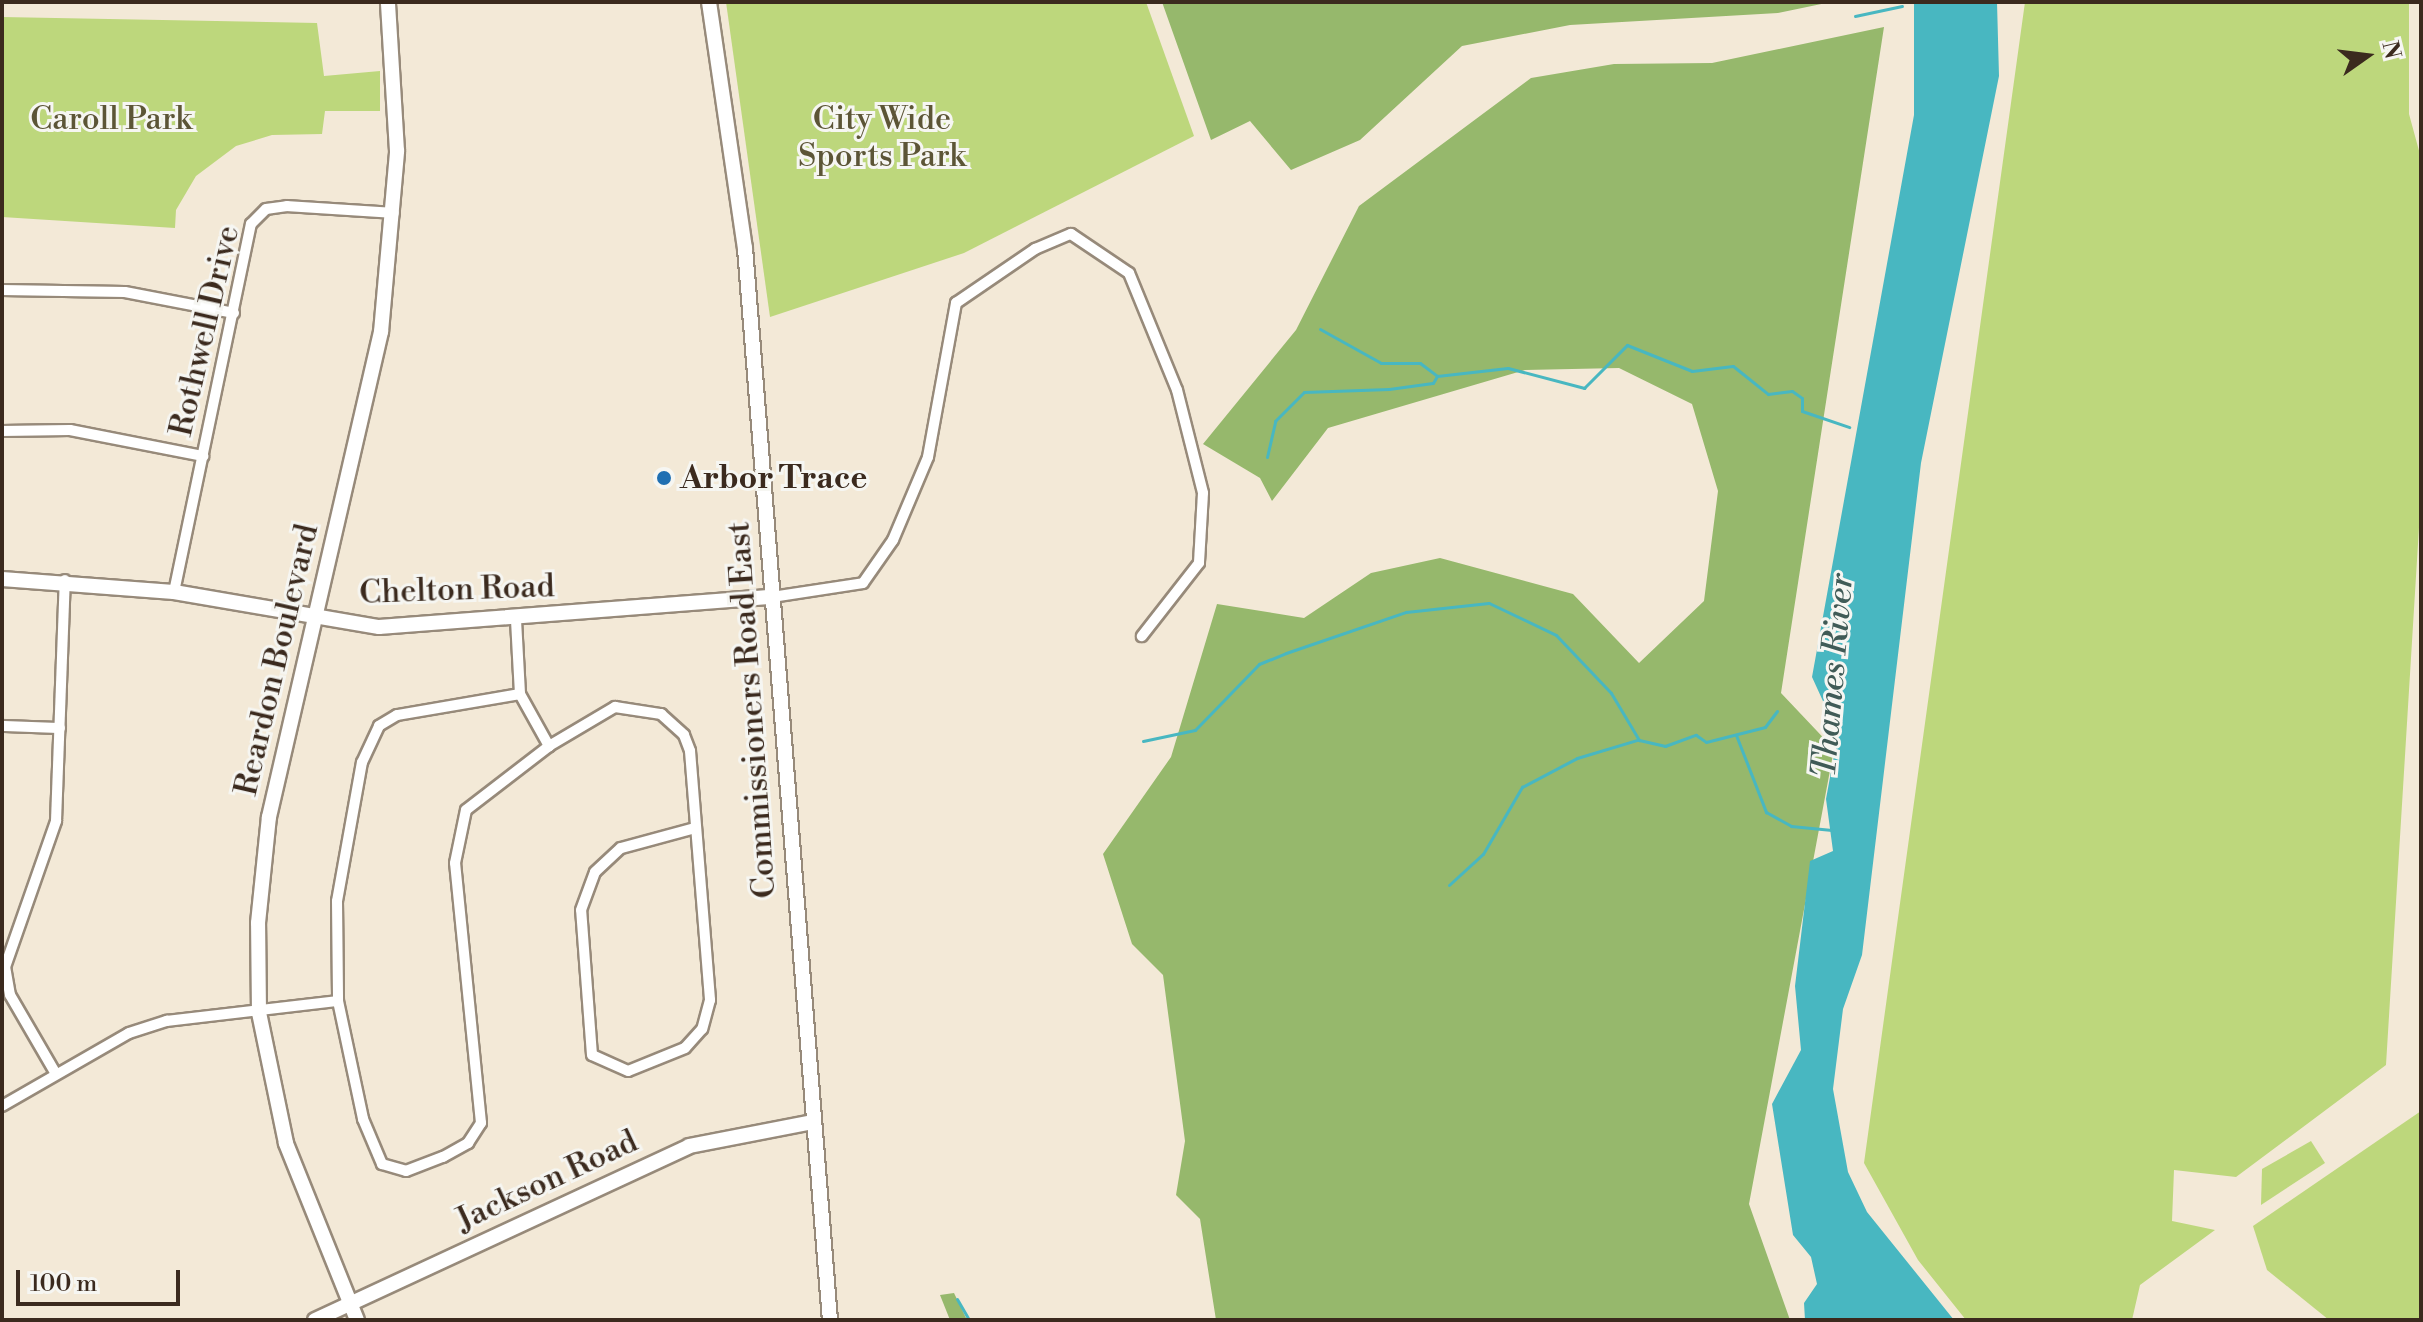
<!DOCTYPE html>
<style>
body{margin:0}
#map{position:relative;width:2423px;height:1322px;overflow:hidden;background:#f3e9d7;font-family:"Libre Bodoni",serif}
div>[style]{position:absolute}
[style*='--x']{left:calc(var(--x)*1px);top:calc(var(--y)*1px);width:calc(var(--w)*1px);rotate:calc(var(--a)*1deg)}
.green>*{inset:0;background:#bdd77c}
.forest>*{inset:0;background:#96b86c}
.water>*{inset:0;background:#48b7c1}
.stream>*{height:3px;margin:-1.5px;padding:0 1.5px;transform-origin:1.5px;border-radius:1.5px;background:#48b7c1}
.roads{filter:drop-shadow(2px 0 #978a7a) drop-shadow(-2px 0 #978a7a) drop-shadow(0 2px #978a7a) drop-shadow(0 -2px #978a7a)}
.street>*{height:10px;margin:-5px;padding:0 5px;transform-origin:5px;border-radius:5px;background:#fff}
.secondary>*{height:14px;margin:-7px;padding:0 7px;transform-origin:7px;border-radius:7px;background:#fff}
.dots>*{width:22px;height:22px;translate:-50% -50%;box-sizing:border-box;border:4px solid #f6f6f2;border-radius:50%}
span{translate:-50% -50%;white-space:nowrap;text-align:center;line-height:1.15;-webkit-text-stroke:6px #f6f6f2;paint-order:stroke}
.park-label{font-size:32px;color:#5c5536}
.street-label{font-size:32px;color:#3b2a1e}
.poi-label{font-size:32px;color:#3b2a1e;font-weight:700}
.left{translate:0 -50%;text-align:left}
.water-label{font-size:34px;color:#405b57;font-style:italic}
.frame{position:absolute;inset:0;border:4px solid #3b2a1e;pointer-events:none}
.north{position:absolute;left:2327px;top:16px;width:80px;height:80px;-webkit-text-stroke:6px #f6f6f2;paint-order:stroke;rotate:76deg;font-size:22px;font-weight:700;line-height:32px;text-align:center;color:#3b2a1e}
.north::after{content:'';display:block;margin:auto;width:28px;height:36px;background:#3b2a1e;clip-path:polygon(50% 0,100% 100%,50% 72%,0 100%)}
.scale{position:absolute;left:16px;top:1270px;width:164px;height:36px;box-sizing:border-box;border:4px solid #3b2a1e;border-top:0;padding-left:10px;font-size:24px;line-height:28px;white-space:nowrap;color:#3b2a1e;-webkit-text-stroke:6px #f6f6f2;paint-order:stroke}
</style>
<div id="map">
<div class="green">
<div style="clip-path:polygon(726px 2px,1146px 2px,1194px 136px,964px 253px,770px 317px)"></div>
<div style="clip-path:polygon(2025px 2px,2409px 2px,2409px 114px,2421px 158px,2421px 495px,2386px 1065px,2236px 1177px,2174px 1170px,2172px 1221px,2215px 1230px,2140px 1285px,2132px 1320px,1966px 1320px,1918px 1260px,1864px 1163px)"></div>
<div style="clip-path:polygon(2px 17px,317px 23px,324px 76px,380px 71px,380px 111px,325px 111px,322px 134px,272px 135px,236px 146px,196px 176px,176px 210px,175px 228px,2px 217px)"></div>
<div style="clip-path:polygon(2421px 1111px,2421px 1320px,2329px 1320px,2267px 1270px,2253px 1226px)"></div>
<div style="clip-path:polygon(2311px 1141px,2325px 1163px,2261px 1205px,2262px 1169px)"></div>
</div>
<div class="forest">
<div style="clip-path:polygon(1162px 2px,1831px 2px,1778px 13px,1570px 25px,1462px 46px,1360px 140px,1291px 170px,1250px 121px,1211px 140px)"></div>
<div style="clip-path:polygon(1884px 27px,1781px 693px,1834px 749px,1749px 1204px,1790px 1320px,1216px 1320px,1200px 1219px,1176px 1195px,1185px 1141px,1163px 975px,1132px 944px,1103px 854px,1171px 757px,1217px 604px,1304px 618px,1371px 573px,1440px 558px,1573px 594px,1639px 663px,1704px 601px,1718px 491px,1692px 404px,1619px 368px,1525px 370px,1328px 428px,1272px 501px,1260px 478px,1203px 444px,1296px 330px,1359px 206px,1531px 78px,1614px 64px,1712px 63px)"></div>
<div style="clip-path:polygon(954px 1293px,967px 1320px,950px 1320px,940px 1295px)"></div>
</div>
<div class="water">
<div style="clip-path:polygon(1914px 2px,1997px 2px,1999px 76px,1921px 463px,1862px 955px,1843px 1009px,1833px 1089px,1848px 1172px,1867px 1212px,1954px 1320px,1805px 1320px,1804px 1303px,1817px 1284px,1811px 1257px,1793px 1235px,1772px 1104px,1801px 1050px,1795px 986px,1810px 861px,1833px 851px,1826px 799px,1838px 734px,1812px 677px,1914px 115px)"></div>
</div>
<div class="stream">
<div style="--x:1855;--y:16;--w:48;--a:-12"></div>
<div style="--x:1320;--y:329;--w:70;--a:29.1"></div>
<div style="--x:1381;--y:363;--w:39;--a:0"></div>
<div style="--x:1420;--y:363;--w:21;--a:37"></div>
<div style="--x:1437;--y:376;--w:71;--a:-6.4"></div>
<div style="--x:1508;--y:368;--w:79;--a:14.7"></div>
<div style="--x:1584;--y:388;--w:61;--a:-45"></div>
<div style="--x:1627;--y:345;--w:70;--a:21.8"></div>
<div style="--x:1692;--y:371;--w:41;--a:-7"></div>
<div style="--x:1733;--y:366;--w:45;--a:38.7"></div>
<div style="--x:1768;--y:394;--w:24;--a:-7"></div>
<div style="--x:1792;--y:391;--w:12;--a:35"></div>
<div style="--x:1802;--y:398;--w:13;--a:90"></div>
<div style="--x:1802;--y:411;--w:50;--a:18.8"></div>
<div style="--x:1267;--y:457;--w:37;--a:-77"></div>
<div style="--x:1275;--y:421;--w:41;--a:-45"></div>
<div style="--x:1304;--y:392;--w:85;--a:-2"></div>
<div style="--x:1389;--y:389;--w:44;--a:-7.8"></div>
<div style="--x:1433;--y:383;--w:8;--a:-60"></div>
<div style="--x:1736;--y:735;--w:83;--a:68.7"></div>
<div style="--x:1766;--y:812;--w:29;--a:29"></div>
<div style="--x:1791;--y:826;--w:41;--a:5.6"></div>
<div style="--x:1143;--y:741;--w:53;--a:-11.9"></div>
<div style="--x:1195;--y:730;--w:92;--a:-45.9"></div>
<div style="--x:1259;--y:664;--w:29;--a:-22"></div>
<div style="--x:1286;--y:653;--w:127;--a:-18.9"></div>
<div style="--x:1406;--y:612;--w:83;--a:-6.2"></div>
<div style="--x:1489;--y:603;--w:74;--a:25.5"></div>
<div style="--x:1556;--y:635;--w:80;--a:46.5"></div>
<div style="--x:1611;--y:693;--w:55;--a:59.2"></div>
<div style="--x:1639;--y:740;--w:27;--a:13"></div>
<div style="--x:1665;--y:746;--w:33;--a:-20"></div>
<div style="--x:1696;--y:735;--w:12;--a:35"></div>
<div style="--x:1706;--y:742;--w:61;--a:-14.3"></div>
<div style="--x:1765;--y:727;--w:20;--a:-53"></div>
<div style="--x:1449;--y:885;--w:46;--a:-42.4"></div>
<div style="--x:1483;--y:854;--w:78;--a:-59.8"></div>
<div style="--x:1522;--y:787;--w:62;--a:-27.8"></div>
<div style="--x:1577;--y:758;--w:63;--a:-16.7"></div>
<div style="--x:957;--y:1299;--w:24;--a:60"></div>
</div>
<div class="roads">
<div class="street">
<div style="--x:2;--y:290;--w:123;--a:0.9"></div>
<div style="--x:125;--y:292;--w:111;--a:10.9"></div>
<div style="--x:2;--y:431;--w:68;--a:-0.8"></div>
<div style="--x:70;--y:430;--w:136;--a:11.1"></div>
<div style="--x:174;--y:592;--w:376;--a:-78.2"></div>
<div style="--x:251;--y:224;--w:21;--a:-45"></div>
<div style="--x:266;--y:209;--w:21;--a:-8"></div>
<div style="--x:287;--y:206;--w:107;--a:3.7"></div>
<div style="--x:772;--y:597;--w:92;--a:-8.7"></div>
<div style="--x:863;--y:583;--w:52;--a:-55.1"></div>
<div style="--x:893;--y:540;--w:90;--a:-67.1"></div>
<div style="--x:928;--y:457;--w:157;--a:-79.7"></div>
<div style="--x:956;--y:303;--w:96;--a:-34.4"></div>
<div style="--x:1035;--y:249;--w:39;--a:-23"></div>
<div style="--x:1071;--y:234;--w:70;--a:33.9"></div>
<div style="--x:1129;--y:273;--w:126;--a:67.7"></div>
<div style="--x:1177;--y:390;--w:106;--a:75.8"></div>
<div style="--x:1203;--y:493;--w:70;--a:93.3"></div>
<div style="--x:1199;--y:563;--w:93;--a:128"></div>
<div style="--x:516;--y:620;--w:74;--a:86.9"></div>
<div style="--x:520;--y:694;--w:60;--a:60.9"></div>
<div style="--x:520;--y:694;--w:125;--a:170.3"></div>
<div style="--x:397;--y:715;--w:21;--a:149"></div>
<div style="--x:379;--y:726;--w:40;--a:115"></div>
<div style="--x:362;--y:762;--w:141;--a:100.2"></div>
<div style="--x:337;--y:901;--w:100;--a:89.4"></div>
<div style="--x:338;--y:1001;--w:121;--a:78"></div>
<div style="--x:363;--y:1119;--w:49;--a:67.1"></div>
<div style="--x:382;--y:1164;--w:25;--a:16"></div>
<div style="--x:406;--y:1171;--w:40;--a:-21"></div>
<div style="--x:443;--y:1157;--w:29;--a:-29"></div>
<div style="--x:468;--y:1143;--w:24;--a:-57"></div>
<div style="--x:481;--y:1123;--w:261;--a:-95.7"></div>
<div style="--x:455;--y:863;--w:54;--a:-78.3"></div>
<div style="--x:466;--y:810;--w:105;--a:-37.6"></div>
<div style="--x:549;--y:746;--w:77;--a:-30.6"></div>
<div style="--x:615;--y:707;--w:47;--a:8.7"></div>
<div style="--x:661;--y:714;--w:31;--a:42"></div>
<div style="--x:684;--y:735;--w:17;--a:69"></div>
<div style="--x:690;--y:751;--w:250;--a:85.4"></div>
<div style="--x:710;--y:1000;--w:30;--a:105"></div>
<div style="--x:702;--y:1029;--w:25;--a:132"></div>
<div style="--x:685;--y:1048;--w:61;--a:158"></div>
<div style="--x:628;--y:1071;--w:39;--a:-156"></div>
<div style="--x:592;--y:1055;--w:145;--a:-94.3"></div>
<div style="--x:581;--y:910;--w:40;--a:-69.8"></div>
<div style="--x:595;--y:872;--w:35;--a:-43"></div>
<div style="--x:621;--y:848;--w:77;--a:-15.1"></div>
<div style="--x:2;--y:726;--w:58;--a:2"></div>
<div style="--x:56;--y:1074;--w:91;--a:-120.2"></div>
<div style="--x:10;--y:995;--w:28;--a:-100"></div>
<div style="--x:5;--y:967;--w:155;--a:-70.7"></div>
<div style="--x:56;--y:821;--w:241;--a:-87.9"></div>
<div style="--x:2;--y:1106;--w:146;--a:-29.9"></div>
<div style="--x:129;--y:1033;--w:40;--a:-18"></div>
<div style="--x:167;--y:1021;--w:172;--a:-6.7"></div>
</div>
<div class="secondary">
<div style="--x:709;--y:2;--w:249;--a:81.7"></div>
<div style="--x:745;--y:248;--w:1075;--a:85.47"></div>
<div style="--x:2;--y:579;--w:172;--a:4.3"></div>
<div style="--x:174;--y:592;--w:208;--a:9.7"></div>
<div style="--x:379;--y:627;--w:394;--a:-4.4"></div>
<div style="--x:315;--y:1320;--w:412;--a:-24.9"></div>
<div style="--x:689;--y:1146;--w:125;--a:-11"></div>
<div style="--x:357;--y:1320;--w:191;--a:-111.9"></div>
<div style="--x:286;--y:1143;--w:133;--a:-101.7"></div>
<div style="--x:259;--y:1013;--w:90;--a:-90.6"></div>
<div style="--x:258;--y:923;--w:107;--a:-84.1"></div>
<div style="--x:269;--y:817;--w:498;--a:-77"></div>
<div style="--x:381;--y:332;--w:182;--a:-84.9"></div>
<div style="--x:397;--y:151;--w:149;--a:-93.5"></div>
</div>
</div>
<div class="dots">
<div style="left:664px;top:478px;background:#1f6fb2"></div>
</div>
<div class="park-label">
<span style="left:111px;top:119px">Caroll Park</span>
<span style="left:882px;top:138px">City Wide<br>Sports Park</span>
</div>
<div class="street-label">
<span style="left:205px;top:331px;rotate:-77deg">Rothwell Drive</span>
<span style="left:457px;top:590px;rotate:-2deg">Chelton Road</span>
<span style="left:277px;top:660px;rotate:-77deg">Reardon Boulevard</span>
<span style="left:752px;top:710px;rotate:-94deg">Commissioners Road East</span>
<span style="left:547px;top:1181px;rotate:-25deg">Jackson Road</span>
</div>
<div class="poi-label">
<span class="left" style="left:680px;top:478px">Arbor Trace</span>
</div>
<div class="water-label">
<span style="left:1834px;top:676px;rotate:-85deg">Thames River</span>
</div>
<div class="frame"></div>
<div class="north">N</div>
<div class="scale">100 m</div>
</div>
